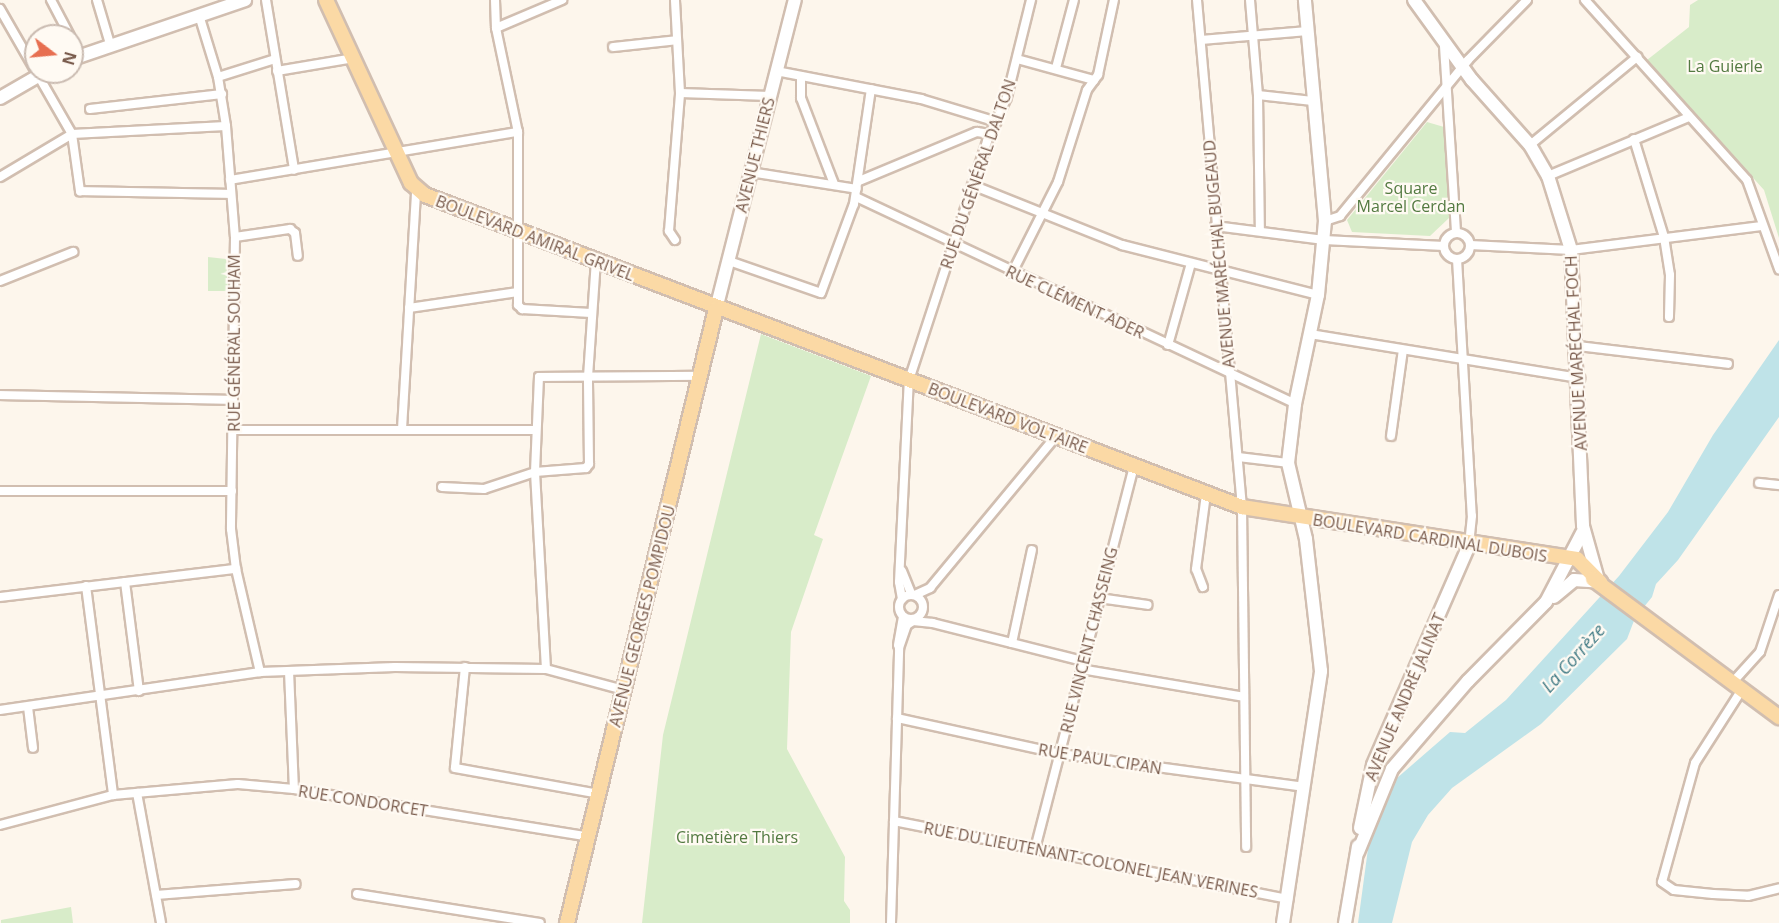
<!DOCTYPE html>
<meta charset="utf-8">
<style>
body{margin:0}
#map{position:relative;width:1779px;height:923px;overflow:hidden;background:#fdf6ec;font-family:"Open Sans",sans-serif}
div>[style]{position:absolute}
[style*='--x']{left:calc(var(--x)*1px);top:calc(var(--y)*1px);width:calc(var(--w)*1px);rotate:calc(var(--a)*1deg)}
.green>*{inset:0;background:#d8ecc9}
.water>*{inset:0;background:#bfe3e8}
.roads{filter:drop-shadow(2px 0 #d1beb0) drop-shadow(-2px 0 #d1beb0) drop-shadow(0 2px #d1beb0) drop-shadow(0 -2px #d1beb0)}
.street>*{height:8px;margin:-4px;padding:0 4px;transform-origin:4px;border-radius:4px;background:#fff}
.street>.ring{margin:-4px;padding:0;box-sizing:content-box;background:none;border:8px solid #fff;border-radius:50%}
.secondary>*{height:12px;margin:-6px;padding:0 6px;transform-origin:6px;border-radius:6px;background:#fff}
.primary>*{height:14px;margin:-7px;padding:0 7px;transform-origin:7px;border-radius:7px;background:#fbd9a5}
span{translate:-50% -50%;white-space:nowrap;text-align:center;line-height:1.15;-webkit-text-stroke:4.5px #fffaf3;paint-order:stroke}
.park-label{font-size:16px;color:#537a41}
.street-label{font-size:16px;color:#7a5c4d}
.water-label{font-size:18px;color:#437c86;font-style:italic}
.north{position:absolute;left:24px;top:24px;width:60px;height:60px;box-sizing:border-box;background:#fffaf3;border:2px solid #cabbb1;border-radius:50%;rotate:106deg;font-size:16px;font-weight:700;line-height:24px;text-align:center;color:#7a5c4d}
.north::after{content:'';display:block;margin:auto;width:21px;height:27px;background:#e76f51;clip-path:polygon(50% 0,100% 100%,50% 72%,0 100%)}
</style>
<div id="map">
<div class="green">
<div style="clip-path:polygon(1698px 0,1779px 0,1779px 238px,1764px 190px,1647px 60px,1689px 27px,1690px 5px)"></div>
<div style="clip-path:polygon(1427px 122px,1444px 127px,1449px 218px,1430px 236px,1352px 232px,1347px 220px)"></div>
<div style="clip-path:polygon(208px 257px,226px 259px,228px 291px,208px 291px)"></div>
<div style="clip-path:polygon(761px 334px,871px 376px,814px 535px,823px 539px,791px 632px,787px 749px,845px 857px,844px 901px,850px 910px,850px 923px,642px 923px,663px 735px)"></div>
<div style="clip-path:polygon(71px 907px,73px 923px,1px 923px,1px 920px)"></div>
</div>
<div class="water">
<div style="clip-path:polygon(1779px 340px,1779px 417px,1678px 560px,1656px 584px,1652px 597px,1635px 618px,1627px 639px,1541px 724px,1452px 788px,1428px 815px,1412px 842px,1392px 923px,1358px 923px,1370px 834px,1397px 778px,1450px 732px,1465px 733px,1506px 700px,1619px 576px,1668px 512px,1713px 435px)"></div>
</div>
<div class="roads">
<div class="street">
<div style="--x:51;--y:0;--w:41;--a:62.2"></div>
<div style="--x:97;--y:0;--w:46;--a:73.5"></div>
<div style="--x:266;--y:0;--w:172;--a:80.6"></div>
<div style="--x:495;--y:0;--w:28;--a:88"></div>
<div style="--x:496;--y:28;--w:106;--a:78.1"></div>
<div style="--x:518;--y:132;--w:173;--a:90"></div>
<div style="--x:518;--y:305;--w:6;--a:45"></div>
<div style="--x:522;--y:309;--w:69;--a:3.3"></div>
<div style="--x:1197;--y:0;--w:509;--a:84.93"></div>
<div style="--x:1242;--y:507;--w:340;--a:89.3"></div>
<div style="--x:1250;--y:0;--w:95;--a:85.2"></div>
<div style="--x:1258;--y:95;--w:135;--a:89.2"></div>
<div style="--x:1585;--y:0;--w:242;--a:48"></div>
<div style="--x:1747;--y:180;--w:95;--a:70.2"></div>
<div style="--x:0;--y:9;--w:144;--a:60.1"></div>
<div style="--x:72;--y:134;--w:58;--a:82"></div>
<div style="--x:80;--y:191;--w:151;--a:1.1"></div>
<div style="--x:199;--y:15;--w:65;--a:73"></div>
<div style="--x:218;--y:77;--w:50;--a:80.7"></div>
<div style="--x:226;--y:126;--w:111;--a:85.4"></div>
<div style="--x:235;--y:237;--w:292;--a:90.8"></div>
<div style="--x:231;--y:529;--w:40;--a:82.9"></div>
<div style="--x:236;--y:569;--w:106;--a:76.9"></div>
<div style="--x:496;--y:28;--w:72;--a:-23"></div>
<div style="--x:1201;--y:40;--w:107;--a:-4.8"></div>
<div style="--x:72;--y:41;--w:17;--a:62"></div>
<div style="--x:1444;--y:46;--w:187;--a:86.3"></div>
<div style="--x:613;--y:47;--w:64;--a:-6.2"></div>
<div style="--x:1017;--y:59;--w:80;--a:15.3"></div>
<div style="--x:1056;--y:68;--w:70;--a:-75.2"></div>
<div style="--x:277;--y:71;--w:78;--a:-9.6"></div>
<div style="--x:776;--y:71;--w:148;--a:10.9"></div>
<div style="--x:921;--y:99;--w:79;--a:16.8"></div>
<div style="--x:801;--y:76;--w:22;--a:90"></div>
<div style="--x:801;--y:98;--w:92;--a:69"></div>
<div style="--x:218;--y:77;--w:60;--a:-17.5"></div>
<div style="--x:680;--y:93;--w:90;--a:1.9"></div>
<div style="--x:1258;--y:95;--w:55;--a:6.2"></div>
<div style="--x:90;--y:109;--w:133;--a:-6.5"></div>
<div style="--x:1634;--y:139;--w:102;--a:73"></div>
<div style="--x:1664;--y:237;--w:38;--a:81"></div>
<div style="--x:1670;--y:275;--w:42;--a:91.4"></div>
<div style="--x:1530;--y:145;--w:139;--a:-39.4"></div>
<div style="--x:750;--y:172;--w:108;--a:9"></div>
<div style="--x:1548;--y:176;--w:153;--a:-22.7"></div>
<div style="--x:0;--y:177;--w:84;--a:-30.8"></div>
<div style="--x:72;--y:134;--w:154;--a:-3"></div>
<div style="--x:230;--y:180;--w:292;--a:-9.5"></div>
<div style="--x:859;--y:181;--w:128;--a:-22.6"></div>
<div style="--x:977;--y:132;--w:13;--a:9"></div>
<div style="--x:972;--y:185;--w:162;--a:21.8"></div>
<div style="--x:1122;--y:245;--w:202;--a:14.3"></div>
<div style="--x:856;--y:197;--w:485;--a:25.2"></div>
<div style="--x:1325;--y:221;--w:16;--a:-18"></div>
<div style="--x:1340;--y:216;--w:202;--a:-50.6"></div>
<div style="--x:1468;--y:60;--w:84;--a:-45.5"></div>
<div style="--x:1215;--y:226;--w:110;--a:7.3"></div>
<div style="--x:1324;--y:240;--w:120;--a:2.9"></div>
<div class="ring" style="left:1444px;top:233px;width:18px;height:18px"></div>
<div style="--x:235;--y:237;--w:56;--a:-8.3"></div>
<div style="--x:290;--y:229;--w:6;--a:39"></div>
<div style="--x:295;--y:233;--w:23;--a:83"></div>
<div style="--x:675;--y:240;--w:11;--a:-124"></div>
<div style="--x:669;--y:231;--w:138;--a:-85.4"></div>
<div style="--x:680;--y:93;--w:93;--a:-93.1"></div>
<div style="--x:1470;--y:245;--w:101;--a:2.8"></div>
<div style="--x:1571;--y:250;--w:192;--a:-7.2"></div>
<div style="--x:1457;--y:259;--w:257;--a:86.7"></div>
<div style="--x:1472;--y:516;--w:29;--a:96"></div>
<div style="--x:729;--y:261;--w:97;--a:19.2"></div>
<div style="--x:821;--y:293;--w:95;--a:-69.7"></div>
<div style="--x:854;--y:204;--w:116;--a:-81.6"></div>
<div style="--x:1012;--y:273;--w:102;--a:-63.2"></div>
<div style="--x:1058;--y:182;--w:96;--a:-72.5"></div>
<div style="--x:1087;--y:90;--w:19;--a:-54"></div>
<div style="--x:1098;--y:75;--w:77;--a:-78"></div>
<div style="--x:0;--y:281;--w:79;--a:-21.7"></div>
<div style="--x:409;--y:308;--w:110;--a:-8.4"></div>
<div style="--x:1310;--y:334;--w:274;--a:9.3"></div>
<div style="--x:1168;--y:345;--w:85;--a:-74.3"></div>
<div style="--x:1578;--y:346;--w:151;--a:6.8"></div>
<div style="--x:0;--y:395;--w:233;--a:1.2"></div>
<div style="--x:402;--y:429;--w:239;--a:-86.6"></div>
<div style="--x:234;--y:430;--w:302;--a:0"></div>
<div style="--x:1391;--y:436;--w:87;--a:-82.1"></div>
<div style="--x:1238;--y:457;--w:50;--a:6.8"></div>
<div style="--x:1759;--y:483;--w:20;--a:6"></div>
<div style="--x:442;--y:487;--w:42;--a:2.7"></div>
<div style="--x:484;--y:489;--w:54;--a:-18.4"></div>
<div style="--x:535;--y:472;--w:51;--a:-4.5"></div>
<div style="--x:586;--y:468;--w:5;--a:-53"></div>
<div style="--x:589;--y:464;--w:87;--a:-90.7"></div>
<div style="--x:588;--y:377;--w:117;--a:-86.1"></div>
<div style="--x:0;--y:491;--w:232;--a:0"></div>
<div style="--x:902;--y:571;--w:24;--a:68"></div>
<div style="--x:125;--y:582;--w:110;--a:82.7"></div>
<div style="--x:86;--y:586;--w:211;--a:82.6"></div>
<div style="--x:1203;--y:587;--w:19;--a:-111"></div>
<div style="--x:1196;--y:569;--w:76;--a:-82.4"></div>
<div style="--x:915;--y:595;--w:17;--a:-25"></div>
<div style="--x:930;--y:588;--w:197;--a:-50.3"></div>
<div class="ring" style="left:899px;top:595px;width:16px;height:16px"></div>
<div style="--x:0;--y:597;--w:238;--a:-6.8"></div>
<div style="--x:1099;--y:598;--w:49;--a:8.1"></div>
<div style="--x:902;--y:599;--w:17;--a:-100"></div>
<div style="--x:899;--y:582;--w:202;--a:-87.2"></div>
<div style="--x:909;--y:380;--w:251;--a:-71.9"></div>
<div style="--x:987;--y:141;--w:48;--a:-65.6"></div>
<div style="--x:1007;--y:97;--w:100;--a:-76.1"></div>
<div style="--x:1012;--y:643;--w:95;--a:-77.9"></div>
<div style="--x:898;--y:645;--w:28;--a:-80"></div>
<div style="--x:465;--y:667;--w:101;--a:95.7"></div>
<div style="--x:455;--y:768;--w:146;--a:10.2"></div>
<div style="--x:546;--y:669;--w:197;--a:-93.2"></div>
<div style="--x:535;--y:472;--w:95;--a:-87.6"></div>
<div style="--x:539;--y:377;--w:162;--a:-0.4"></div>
<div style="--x:1081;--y:669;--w:165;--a:9.7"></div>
<div style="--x:289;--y:671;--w:118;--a:87.6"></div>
<div style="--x:1731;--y:684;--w:43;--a:-47.8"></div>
<div style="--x:1760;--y:652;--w:60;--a:-71.6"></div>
<div style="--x:1741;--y:691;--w:85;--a:122.6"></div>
<div style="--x:1695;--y:763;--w:123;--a:105.5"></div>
<div style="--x:1662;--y:882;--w:14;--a:34"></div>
<div style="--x:1674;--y:890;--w:39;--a:6"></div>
<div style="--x:1713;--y:894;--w:35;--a:3"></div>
<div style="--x:1748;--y:896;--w:32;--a:-14"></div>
<div style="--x:28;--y:707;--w:41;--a:83"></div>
<div style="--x:0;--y:710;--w:263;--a:-8.3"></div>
<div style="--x:260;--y:672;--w:135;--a:-2.1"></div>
<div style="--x:395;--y:667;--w:151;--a:0.8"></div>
<div style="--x:546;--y:669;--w:81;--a:15.1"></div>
<div style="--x:897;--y:718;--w:168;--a:12.4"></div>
<div style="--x:1061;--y:754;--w:246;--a:7.7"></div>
<div style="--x:137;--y:793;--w:132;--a:79.5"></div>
<div style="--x:894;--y:821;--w:402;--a:11.2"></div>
<div style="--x:0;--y:825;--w:117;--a:-14.9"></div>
<div style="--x:113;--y:795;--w:125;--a:-5"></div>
<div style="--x:238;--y:784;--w:56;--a:5.1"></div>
<div style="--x:294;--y:789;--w:299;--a:9.2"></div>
<div style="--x:1035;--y:849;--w:396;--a:-75.5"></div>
<div style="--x:357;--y:894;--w:185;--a:9"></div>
<div style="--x:156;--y:895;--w:140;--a:-4.5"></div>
<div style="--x:891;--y:923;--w:275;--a:-88.3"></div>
<div style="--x:899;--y:648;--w:24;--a:-71"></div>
<div style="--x:907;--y:625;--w:7;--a:-34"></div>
<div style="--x:913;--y:621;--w:20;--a:6"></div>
<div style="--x:933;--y:623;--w:155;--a:14.2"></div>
</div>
<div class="secondary">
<div style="--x:1414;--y:0;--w:99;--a:54.1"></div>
<div style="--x:1472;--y:80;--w:87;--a:48.3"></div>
<div style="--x:1530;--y:145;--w:36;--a:60"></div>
<div style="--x:1548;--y:176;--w:77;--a:72.7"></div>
<div style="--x:1571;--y:250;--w:276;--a:87.5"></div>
<div style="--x:1583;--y:526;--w:52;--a:74.4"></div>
<div style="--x:72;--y:59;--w:183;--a:-18.8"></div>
<div style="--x:0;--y:98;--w:52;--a:-30"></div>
<div style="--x:716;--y:309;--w:319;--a:-75.7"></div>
<div style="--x:1554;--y:597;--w:26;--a:-40"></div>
<div style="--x:1574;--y:580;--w:26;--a:4"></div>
<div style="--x:1360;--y:828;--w:64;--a:-78.3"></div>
<div style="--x:1373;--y:765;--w:240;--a:-66.4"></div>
<div style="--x:1358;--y:852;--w:90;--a:-67.7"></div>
<div style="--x:1392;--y:769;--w:116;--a:-49.2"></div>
<div style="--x:1468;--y:681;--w:111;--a:-45.4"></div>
<div style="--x:1546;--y:602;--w:78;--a:-62.4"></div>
<div style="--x:1283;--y:923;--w:255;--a:-81.4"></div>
<div style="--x:1321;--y:671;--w:133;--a:-96.5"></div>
<div style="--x:1306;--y:539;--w:78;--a:-103.3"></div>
<div style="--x:1288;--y:463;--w:59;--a:-83.2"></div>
<div style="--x:1295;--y:404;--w:111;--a:-78.1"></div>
<div style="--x:1318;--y:295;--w:74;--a:-84.6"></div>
<div style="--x:1325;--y:221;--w:222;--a:-95.2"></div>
<div style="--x:1345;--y:923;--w:78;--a:-80.4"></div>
</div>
<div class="primary">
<div style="--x:326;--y:0;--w:202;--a:65.1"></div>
<div style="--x:411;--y:183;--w:18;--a:41"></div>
<div style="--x:425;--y:195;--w:875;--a:20.9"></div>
<div style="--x:1242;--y:507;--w:339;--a:8.8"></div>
<div style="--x:1577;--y:559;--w:33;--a:45"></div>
<div style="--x:1593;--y:579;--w:232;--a:36.6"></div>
<div style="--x:567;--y:923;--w:632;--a:-76.36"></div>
</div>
</div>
<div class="park-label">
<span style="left:1725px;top:66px">La Guierle</span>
<span style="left:1411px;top:197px">Square<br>Marcel Cerdan</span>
<span style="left:737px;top:837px">Cimetière Thiers</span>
</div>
<div class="street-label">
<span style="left:755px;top:155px;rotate:-76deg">AVENUE THIERS</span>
<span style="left:978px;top:174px;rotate:-71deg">RUE DU GÉNÉRAL DALTON</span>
<span style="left:535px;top:238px;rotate:21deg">BOULEVARD AMIRAL GRIVEL</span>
<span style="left:1219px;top:254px;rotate:-95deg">AVENUE MARÉCHAL BUGEAUD</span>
<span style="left:1075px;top:302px;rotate:25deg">RUE CLÉMENT ADER</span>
<span style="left:234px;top:343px;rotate:-90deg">RUE GÉNÉRAL SOUHAM</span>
<span style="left:1576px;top:353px;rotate:-93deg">AVENUE MARÉCHAL FOCH</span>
<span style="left:1008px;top:418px;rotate:21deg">BOULEVARD VOLTAIRE</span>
<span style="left:1430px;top:538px;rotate:9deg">BOULEVARD CARDINAL DUBOIS</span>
<span style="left:642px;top:616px;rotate:-76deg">AVENUE GEORGES POMPIDOU</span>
<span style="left:1089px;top:640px;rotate:-76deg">RUE VINCENT CHASSEING</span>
<span style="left:1405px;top:697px;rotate:-67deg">AVENUE ANDRÉ JALINAT</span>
<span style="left:1100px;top:759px;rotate:9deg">RUE PAUL CIPAN</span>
<span style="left:363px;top:801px;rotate:9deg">RUE CONDORCET</span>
<span style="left:1091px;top:860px;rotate:11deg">RUE DU LIEUTENANT-COLONEL JEAN VERINES</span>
</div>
<div class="water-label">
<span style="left:1573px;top:658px;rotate:-48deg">La Corrèze</span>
</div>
<div class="north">N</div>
</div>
